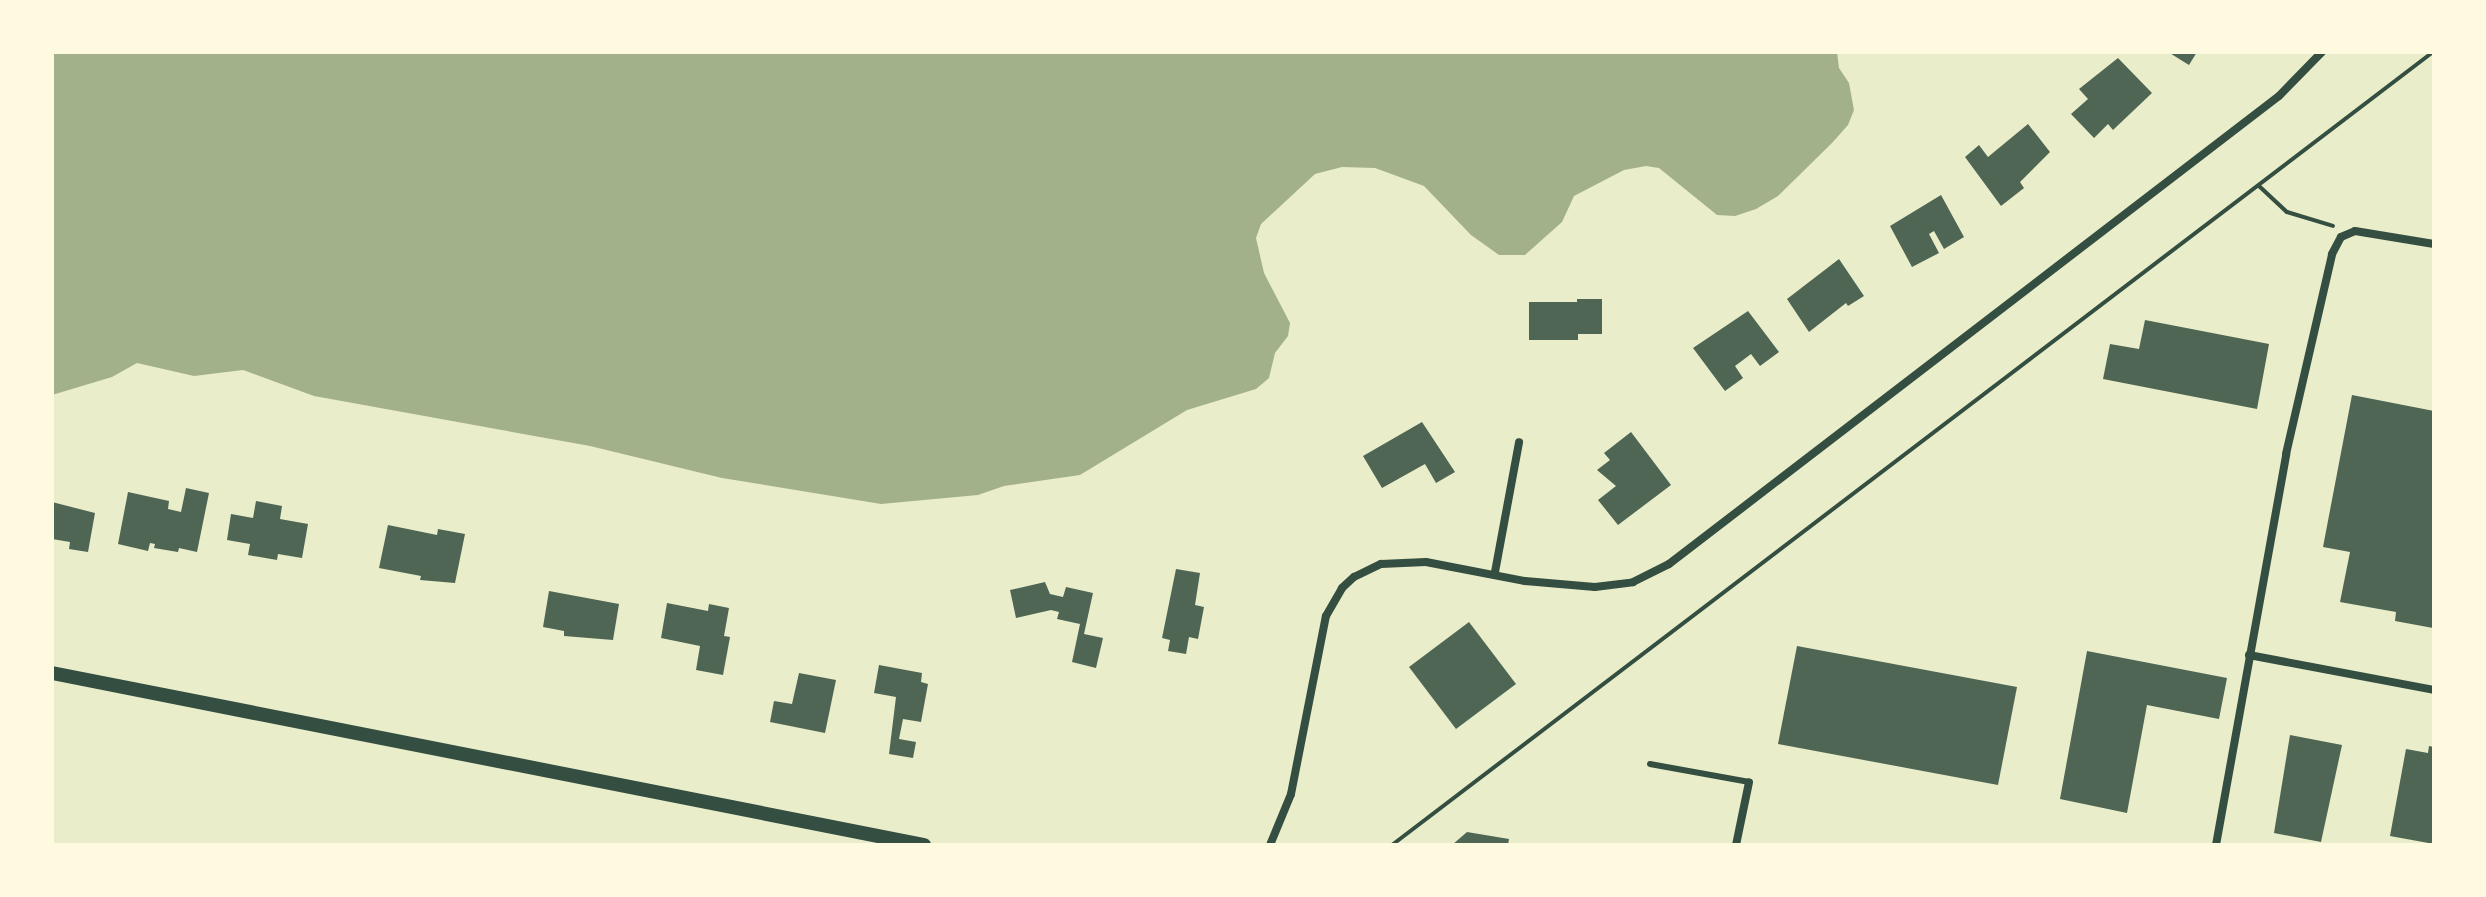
<!DOCTYPE html>
<style>
body{margin:0}
#map{position:relative;width:2486px;height:897px;overflow:hidden;background:#e9edc9;font-family:"PT Sans",sans-serif}
div>[style]{position:absolute}
[style*='--x']{left:calc(var(--x)*1px);top:calc(var(--y)*1px);width:calc(var(--w)*1px);rotate:calc(var(--a)*1deg)}
.water>*{inset:0;background:#a3b18a}
.building>*{inset:0;background:#4f6655}
.path>*{height:4px;margin:-2px;padding:0 2px;transform-origin:2px;border-radius:2px;background:#344e41}
.service>*{height:6px;margin:-3px;padding:0 3px;transform-origin:3px;border-radius:3px;background:#344e41}
.minor>*{height:8px;margin:-4px;padding:0 4px;transform-origin:4px;border-radius:4px;background:#344e41}
.tertiary>*{height:14px;margin:-7px;padding:0 7px;transform-origin:7px;border-radius:7px;background:#344e41}
span{translate:-50% -50%;white-space:nowrap;text-align:center;line-height:1.15;-webkit-text-stroke:8px #fefae0;paint-order:stroke}
.frame{position:absolute;inset:0;border:54px solid #fefae0;pointer-events:none}
</style>
<div id="map">
<div class="water">
<div style="clip-path:polygon(52px 52px,1837px 52px,1839px 68px,1849px 83px,1854px 110px,1848px 125px,1832px 143px,1778px 196px,1756px 209px,1735px 216px,1717px 215px,1659px 168px,1646px 166px,1624px 170px,1574px 196px,1562px 222px,1525px 255px,1499px 255px,1471px 235px,1424px 186px,1375px 168px,1342px 167px,1315px 174px,1261px 224px,1256px 238px,1264px 273px,1290px 323px,1288px 336px,1275px 353px,1269px 378px,1256px 389px,1187px 410px,1080px 475px,1004px 486px,978px 495px,881px 504px,722px 478px,590px 446px,314px 396px,243px 370px,194px 376px,137px 363px,112px 377px,52px 395px)"></div>
</div>
<div class="building">
<div style="clip-path:polygon(2168px 52px,2197px 52px,2189px 65px)"></div>
<div style="clip-path:polygon(2118px 58px,2152px 93px,2113px 130px,2108px 124px,2094px 138px,2071px 114px,2088px 99px,2079px 89px)"></div>
<div style="clip-path:polygon(2028px 124px,2050px 152px,2020px 182px,2024px 188px,2001px 206px,1965px 157px,1979px 145px,1988px 157px)"></div>
<div style="clip-path:polygon(1941px 195px,1964px 237px,1944px 249px,1934px 231px,1929px 234px,1939px 253px,1912px 267px,1890px 226px)"></div>
<div style="clip-path:polygon(1839px 259px,1864px 296px,1848px 306px,1846px 303px,1809px 332px,1787px 299px)"></div>
<div style="clip-path:polygon(1577px 299px,1602px 299px,1602px 334px,1578px 334px,1578px 340px,1529px 340px,1529px 302px,1577px 302px)"></div>
<div style="clip-path:polygon(1748px 311px,1779px 352px,1760px 366px,1751px 354px,1735px 366px,1743px 378px,1725px 391px,1693px 348px)"></div>
<div style="clip-path:polygon(2145px 320px,2269px 344px,2257px 409px,2103px 379px,2110px 344px,2139px 349px)"></div>
<div style="clip-path:polygon(2352px 395px,2434px 411px,2433px 628px,2395px 621px,2396px 612px,2340px 602px,2350px 552px,2323px 547px)"></div>
<div style="clip-path:polygon(1422px 422px,1455px 472px,1436px 483px,1425px 464px,1382px 488px,1363px 456px)"></div>
<div style="clip-path:polygon(1631px 432px,1671px 485px,1618px 525px,1598px 500px,1616px 486px,1597px 470px,1610px 460px,1604px 453px)"></div>
<div style="clip-path:polygon(186px 488px,209px 493px,197px 552px,179px 548px,178px 552px,154px 548px,155px 544px,150px 543px,148px 551px,118px 544px,128px 492px,169px 501px,168px 509px,181px 512px)"></div>
<div style="clip-path:polygon(256px 501px,282px 506px,280px 519px,308px 524px,302px 558px,278px 554px,277px 560px,248px 555px,250px 544px,227px 540px,231px 514px,253px 518px)"></div>
<div style="clip-path:polygon(52px 502px,95px 513px,88px 552px,69px 549px,70px 542px,52px 539px)"></div>
<div style="clip-path:polygon(388px 525px,437px 535px,438px 529px,465px 534px,455px 583px,420px 580px,421px 576px,379px 568px)"></div>
<div style="clip-path:polygon(1176px 569px,1200px 573px,1195px 605px,1204px 607px,1198px 639px,1189px 637px,1186px 654px,1168px 651px,1170px 640px,1162px 638px)"></div>
<div style="clip-path:polygon(1045px 582px,1050px 594px,1063px 597px,1066px 587px,1093px 593px,1084px 634px,1103px 638px,1096px 668px,1072px 662px,1080px 624px,1057px 619px,1059px 612px,1051px 610px,1016px 618px,1010px 590px)"></div>
<div style="clip-path:polygon(549px 591px,619px 604px,613px 640px,564px 636px,564px 631px,543px 627px)"></div>
<div style="clip-path:polygon(667px 603px,708px 611px,709px 604px,729px 608px,724px 636px,730px 637px,723px 675px,696px 670px,700px 646px,661px 638px)"></div>
<div style="clip-path:polygon(1469px 622px,1516px 684px,1456px 729px,1409px 667px)"></div>
<div style="clip-path:polygon(1797px 646px,2017px 687px,1998px 785px,1778px 744px)"></div>
<div style="clip-path:polygon(2087px 651px,2227px 678px,2219px 719px,2147px 705px,2127px 813px,2060px 799px)"></div>
<div style="clip-path:polygon(879px 665px,922px 673px,921px 682px,928px 684px,921px 722px,903px 719px,899px 739px,916px 742px,913px 758px,889px 754px,896px 697px,874px 693px)"></div>
<div style="clip-path:polygon(799px 673px,836px 680px,825px 733px,770px 722px,774px 701px,792px 704px)"></div>
<div style="clip-path:polygon(2290px 735px,2342px 745px,2321px 842px,2274px 833px)"></div>
<div style="clip-path:polygon(2429px 746px,2434px 747px,2434px 844px,2390px 836px,2406px 749px,2428px 753px)"></div>
<div style="clip-path:polygon(1467px 832px,1509px 839px,1508px 845px,1452px 845px)"></div>
</div>
<div class="path">
<div style="--x:2259;--y:186;--w:38;--a:43"></div>
<div style="--x:2287;--y:212;--w:48;--a:16.9"></div>
<div style="--x:1392;--y:845;--w:1309;--a:-37.3"></div>
</div>
<div class="service">
<div style="--x:1650;--y:764;--w:101;--a:10.3"></div>
</div>
<div class="minor">
<div style="--x:1495;--y:572;--w:132;--a:-79.5"></div>
<div style="--x:2249;--y:655;--w:188;--a:10.7"></div>
<div style="--x:1270;--y:845;--w:55;--a:-67.6"></div>
<div style="--x:1291;--y:794;--w:181;--a:-78.9"></div>
<div style="--x:1326;--y:616;--w:32;--a:-60"></div>
<div style="--x:1342;--y:588;--w:16;--a:-43"></div>
<div style="--x:1354;--y:577;--w:30;--a:-26"></div>
<div style="--x:1381;--y:564;--w:45;--a:-2.5"></div>
<div style="--x:1426;--y:562;--w:101;--a:10.9"></div>
<div style="--x:1525;--y:581;--w:70;--a:4.9"></div>
<div style="--x:1595;--y:587;--w:38;--a:-7"></div>
<div style="--x:1633;--y:582;--w:40;--a:-26.6"></div>
<div style="--x:1669;--y:564;--w:769;--a:-37.5"></div>
<div style="--x:2279;--y:96;--w:62;--a:-45.7"></div>
<div style="--x:1736;--y:845;--w:64;--a:-78.3"></div>
<div style="--x:2216;--y:845;--w:397;--a:-79.8"></div>
<div style="--x:2286;--y:454;--w:205;--a:-77"></div>
<div style="--x:2332;--y:254;--w:19;--a:-62"></div>
<div style="--x:2341;--y:237;--w:15;--a:-23"></div>
<div style="--x:2355;--y:231;--w:80;--a:9.3"></div>
</div>
<div class="tertiary">
<div style="--x:52;--y:673;--w:889;--a:11.16"></div>
</div>
<div class="frame"></div>
</div>
